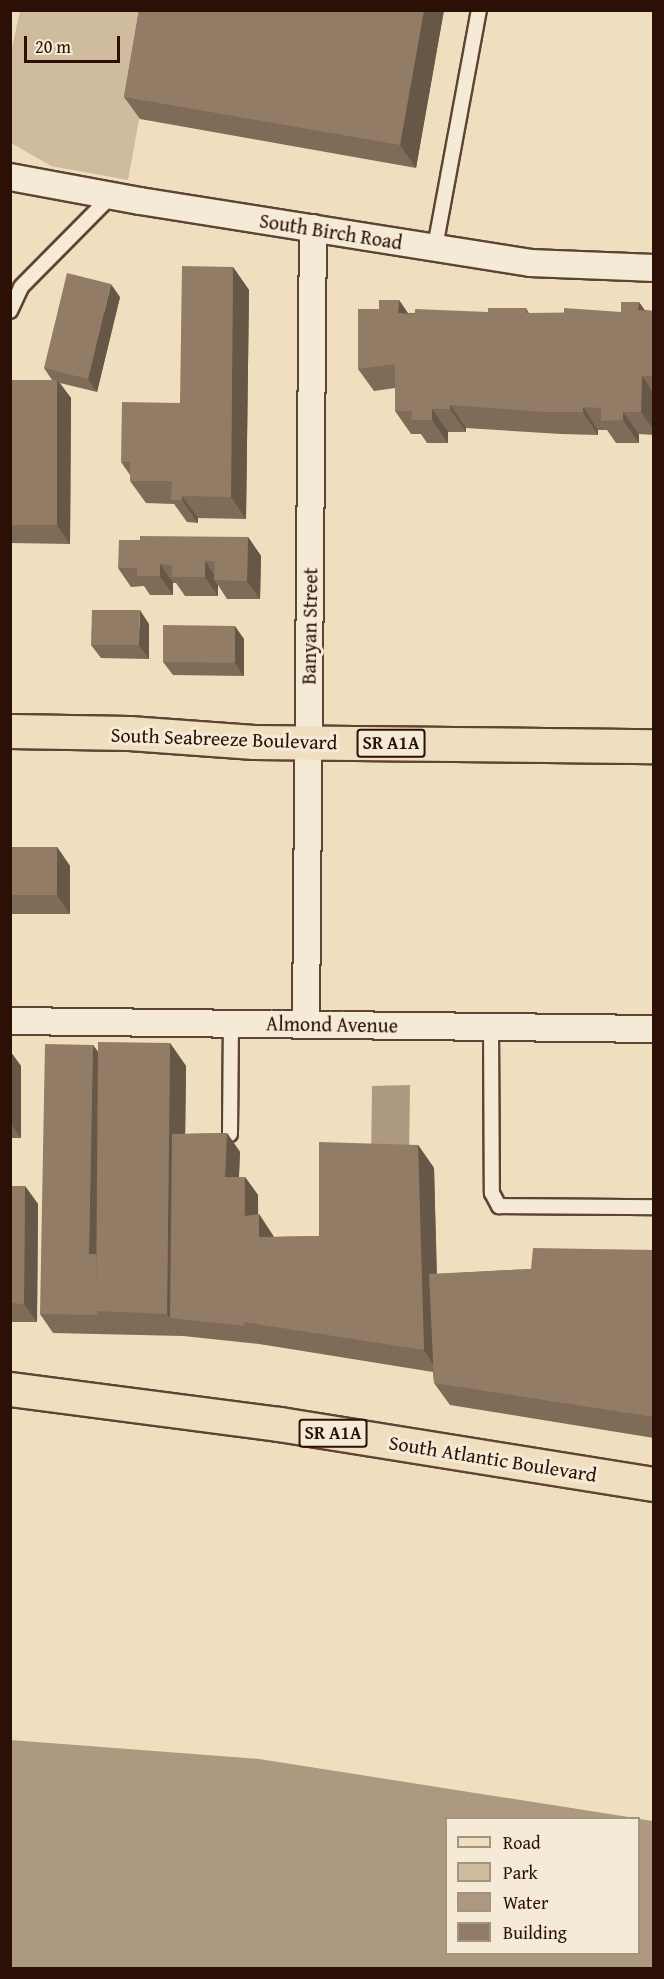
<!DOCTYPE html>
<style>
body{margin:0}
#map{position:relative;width:664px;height:1979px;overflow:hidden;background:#f0dfbe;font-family:"Gentium Book Plus",serif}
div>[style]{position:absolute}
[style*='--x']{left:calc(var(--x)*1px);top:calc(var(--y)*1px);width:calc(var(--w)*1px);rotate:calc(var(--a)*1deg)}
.green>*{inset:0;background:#cfbc9f}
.water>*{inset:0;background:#ad997f}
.roads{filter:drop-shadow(2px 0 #5d4434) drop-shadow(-2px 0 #5d4434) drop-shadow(0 2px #5d4434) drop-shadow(0 -2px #5d4434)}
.lane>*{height:14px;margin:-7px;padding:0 7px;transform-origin:7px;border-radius:7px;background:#f5ead5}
.street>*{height:26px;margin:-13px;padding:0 13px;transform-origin:13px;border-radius:13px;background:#f5ead5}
.primary>*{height:33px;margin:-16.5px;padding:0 16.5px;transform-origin:16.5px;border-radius:16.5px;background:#f0dfbe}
.wall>*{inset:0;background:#7e6b58}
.shaded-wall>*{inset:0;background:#665747}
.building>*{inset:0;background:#927c66}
span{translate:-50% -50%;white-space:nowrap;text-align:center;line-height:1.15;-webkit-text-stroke:6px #f5ead5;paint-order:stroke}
.shield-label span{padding:2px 4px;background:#f5ead5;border:2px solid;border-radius:4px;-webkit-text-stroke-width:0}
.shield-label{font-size:18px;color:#2c1006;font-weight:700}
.street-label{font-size:20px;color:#2c1006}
.frame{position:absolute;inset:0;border:12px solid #2c1006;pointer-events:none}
.legend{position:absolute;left:445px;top:1817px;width:195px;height:138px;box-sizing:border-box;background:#f5ead5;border:2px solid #a59382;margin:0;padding:8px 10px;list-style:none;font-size:18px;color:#2c1006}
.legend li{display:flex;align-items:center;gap:12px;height:30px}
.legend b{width:30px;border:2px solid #a59382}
.scale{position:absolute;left:24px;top:36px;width:96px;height:27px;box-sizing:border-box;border:3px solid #2c1006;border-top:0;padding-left:8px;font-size:18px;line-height:21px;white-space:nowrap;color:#2c1006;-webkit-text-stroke:4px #f5ead5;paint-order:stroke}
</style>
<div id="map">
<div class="green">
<div style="clip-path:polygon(20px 11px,159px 11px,128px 180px,51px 166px,11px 143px,11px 52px)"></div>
</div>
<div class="water">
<div style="clip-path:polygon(410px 1085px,409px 1160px,371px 1161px,372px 1086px)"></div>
<div style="clip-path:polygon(10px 1740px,259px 1759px,635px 1818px,446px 1818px,446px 1954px,638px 1954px,639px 1819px,653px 1821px,653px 1968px,11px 1968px)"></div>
</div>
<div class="roads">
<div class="lane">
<div style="--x:435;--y:247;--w:241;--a:-79.5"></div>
<div style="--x:10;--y:311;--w:26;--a:-65"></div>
<div style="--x:21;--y:287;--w:128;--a:-45.3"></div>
<div style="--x:491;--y:1027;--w:166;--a:89.7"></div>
<div style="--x:492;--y:1193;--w:15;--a:62"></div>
<div style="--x:499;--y:1206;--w:155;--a:0.4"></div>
<div style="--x:230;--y:1134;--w:111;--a:-89.5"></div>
</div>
<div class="street">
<div style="--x:10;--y:177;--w:132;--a:10.5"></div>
<div style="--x:140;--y:201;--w:395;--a:9"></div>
<div style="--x:530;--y:263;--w:124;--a:2.3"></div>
<div style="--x:10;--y:1021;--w:644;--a:0.71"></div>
<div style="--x:306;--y:1024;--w:796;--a:-89.5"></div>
</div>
<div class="primary">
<div style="--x:10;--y:731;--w:119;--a:1"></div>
<div style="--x:129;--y:733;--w:125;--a:4.1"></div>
<div style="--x:254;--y:742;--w:400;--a:0.6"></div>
<div style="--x:10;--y:1389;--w:271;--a:7.4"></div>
<div style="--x:279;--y:1424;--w:380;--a:9.1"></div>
</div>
</div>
<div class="wall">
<div style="clip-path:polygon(139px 10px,444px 10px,416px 168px,140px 119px,124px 97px)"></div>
<div style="clip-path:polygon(233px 267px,249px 290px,246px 519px,198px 518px,198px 523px,187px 522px,174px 504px,146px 503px,130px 481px,130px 475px,121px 462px,180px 403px)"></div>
<div style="clip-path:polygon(120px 297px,97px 392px,60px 383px,71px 398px,70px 544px,10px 543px,10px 380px,52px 380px,44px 368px)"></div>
<div style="clip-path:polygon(399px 300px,408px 313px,488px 312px,526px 308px,529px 313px,621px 312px,639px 302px,644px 310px,654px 311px,654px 435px,639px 434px,639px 443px,616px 443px,607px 430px,598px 430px,598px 435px,561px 434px,466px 428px,466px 432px,448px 432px,448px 443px,427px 443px,421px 434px,411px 434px,395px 411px,395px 388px,374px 391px,358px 369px,379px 309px)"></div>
<div style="clip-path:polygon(248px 537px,261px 556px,260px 599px,227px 599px,218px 585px,218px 596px,185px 596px,176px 583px,173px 583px,173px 595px,150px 595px,144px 586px,131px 587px,118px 568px,140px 540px)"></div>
<div style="clip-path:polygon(149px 624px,149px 659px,101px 658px,91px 645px)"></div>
<div style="clip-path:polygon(244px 639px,244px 676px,173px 675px,163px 662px)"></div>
<div style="clip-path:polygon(10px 847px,57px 847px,70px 866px,70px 914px,10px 914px)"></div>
<div style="clip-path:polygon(170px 1043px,186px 1066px,185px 1134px,227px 1133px,240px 1152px,239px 1177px,245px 1177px,258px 1195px,258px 1215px,259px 1214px,274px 1237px,319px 1236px,418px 1145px,434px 1168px,437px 1274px,531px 1269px,654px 1250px,654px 1438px,450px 1405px,434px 1383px,433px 1372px,259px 1344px,183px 1336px,53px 1333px,40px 1314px,93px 1045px,98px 1052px)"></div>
<div style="clip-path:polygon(10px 1051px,21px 1066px,21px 1138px,10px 1138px)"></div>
<div style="clip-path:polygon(10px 1186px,25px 1186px,38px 1204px,37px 1322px,10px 1322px)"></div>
</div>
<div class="shaded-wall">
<div style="clip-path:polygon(424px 10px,444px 10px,416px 168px,400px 145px)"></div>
<div style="clip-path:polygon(233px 267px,249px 290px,246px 519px,231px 497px)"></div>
<div style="clip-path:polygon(111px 284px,120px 297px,97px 392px,88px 379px)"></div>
<div style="clip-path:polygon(399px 300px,414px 323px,398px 313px)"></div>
<div style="clip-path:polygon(639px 302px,654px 323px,638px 310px)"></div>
<div style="clip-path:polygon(642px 376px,654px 394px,654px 430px,641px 412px)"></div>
<div style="clip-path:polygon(57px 380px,71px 398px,70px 544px,57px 525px)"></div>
<div style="clip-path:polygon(450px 405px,466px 428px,466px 432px,450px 409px)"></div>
<div style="clip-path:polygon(583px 407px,598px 430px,598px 435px,583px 412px)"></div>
<div style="clip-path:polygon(432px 409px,448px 432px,448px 443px,432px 420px)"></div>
<div style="clip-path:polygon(623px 412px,639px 434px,639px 443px,623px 420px)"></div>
<div style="clip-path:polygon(182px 496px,198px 518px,198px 523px,182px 500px)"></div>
<div style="clip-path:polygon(248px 537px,261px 556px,260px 599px,247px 581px)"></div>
<div style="clip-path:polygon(205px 561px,218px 580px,214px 580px,218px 586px,218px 596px,205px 577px)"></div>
<div style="clip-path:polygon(160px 564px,173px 583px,173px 595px,160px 576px)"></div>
<div style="clip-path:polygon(140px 610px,149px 624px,149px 659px,139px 645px)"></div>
<div style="clip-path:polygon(235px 626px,244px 639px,244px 676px,235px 663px)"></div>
<div style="clip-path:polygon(57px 847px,70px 866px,70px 914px,57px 895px)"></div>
<div style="clip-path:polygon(170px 1043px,186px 1066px,183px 1319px,170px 1318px,183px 1336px,167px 1314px)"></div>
<div style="clip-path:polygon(93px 1045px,106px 1063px,103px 1259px,89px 1254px)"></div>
<div style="clip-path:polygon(10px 1051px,21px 1066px,21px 1138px,10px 1122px)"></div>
<div style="clip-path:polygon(227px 1133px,240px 1152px,238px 1196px,225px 1177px)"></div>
<div style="clip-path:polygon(418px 1145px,434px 1168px,439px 1373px,424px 1350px)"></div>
<div style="clip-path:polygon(245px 1177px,258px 1195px,259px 1324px,246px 1322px)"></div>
<div style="clip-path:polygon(25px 1186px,38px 1204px,37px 1322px,24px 1304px)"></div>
<div style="clip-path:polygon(259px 1214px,274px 1237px,259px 1237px)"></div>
</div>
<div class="building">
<div style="clip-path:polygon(139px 10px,424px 10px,400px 145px,124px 97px)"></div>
<div style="clip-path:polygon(182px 266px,233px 267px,231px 497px,182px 496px,182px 500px,171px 500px,172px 481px,130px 481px,130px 462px,121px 462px,122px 402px,180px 403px)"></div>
<div style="clip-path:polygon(67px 273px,111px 284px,88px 379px,44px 368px)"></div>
<div style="clip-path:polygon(379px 300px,399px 300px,398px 313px,415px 314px,415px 309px,488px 312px,488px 308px,526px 308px,526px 313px,564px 313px,564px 308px,621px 312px,621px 302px,639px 302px,638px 310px,654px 311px,654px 376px,642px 376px,641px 412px,623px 412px,623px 420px,601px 421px,601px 408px,583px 407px,583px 412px,545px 412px,450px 405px,450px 409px,432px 409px,432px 420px,411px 420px,412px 411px,395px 411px,395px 364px,358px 369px,358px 309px,379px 309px)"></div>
<div style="clip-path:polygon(10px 380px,57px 380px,57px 525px,10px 525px)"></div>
<div style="clip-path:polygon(140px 536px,248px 537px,247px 581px,214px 580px,215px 561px,205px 561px,205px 577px,172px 577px,172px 565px,160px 564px,160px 576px,137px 576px,137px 568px,118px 568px,119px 540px,140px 540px)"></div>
<div style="clip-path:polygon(92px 610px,140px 610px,139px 645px,91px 645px)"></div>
<div style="clip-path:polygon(163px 625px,235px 626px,235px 663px,163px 662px)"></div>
<div style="clip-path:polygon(10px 847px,57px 847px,57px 895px,10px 895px)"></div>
<div style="clip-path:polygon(98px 1042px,170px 1043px,167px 1314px,96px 1311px)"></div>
<div style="clip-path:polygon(45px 1044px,93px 1045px,89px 1254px,96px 1254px,96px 1311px,98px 1315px,40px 1314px)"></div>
<div style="clip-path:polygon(227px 1133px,225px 1177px,245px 1177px,243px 1322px,246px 1326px,170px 1318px,172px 1134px)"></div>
<div style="clip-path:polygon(319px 1142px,418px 1145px,424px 1350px,243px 1322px,244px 1216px,259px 1214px,259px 1237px,319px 1236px)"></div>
<div style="clip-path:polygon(10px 1186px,25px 1186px,24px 1304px,10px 1303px)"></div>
<div style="clip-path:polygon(533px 1248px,654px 1250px,654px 1417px,434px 1383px,429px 1274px,531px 1269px)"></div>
</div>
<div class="shield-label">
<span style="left:391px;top:743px">SR A1A</span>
<span style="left:333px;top:1433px">SR A1A</span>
</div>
<div class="street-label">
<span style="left:331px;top:231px;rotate:9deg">South Birch Road</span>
<span style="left:309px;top:626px;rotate:-89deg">Banyan Street</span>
<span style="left:224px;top:738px;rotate:2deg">South Seabreeze Boulevard</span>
<span style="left:332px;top:1024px;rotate:1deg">Almond Avenue</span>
<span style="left:493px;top:1458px;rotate:9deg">South Atlantic Boulevard</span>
</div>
<div class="frame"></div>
<ul class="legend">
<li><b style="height:8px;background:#f0dfbe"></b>Road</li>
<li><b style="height:16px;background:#cfbc9f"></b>Park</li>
<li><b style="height:16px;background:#ad997f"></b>Water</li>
<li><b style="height:16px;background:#927c66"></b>Building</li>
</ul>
<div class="scale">20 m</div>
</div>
